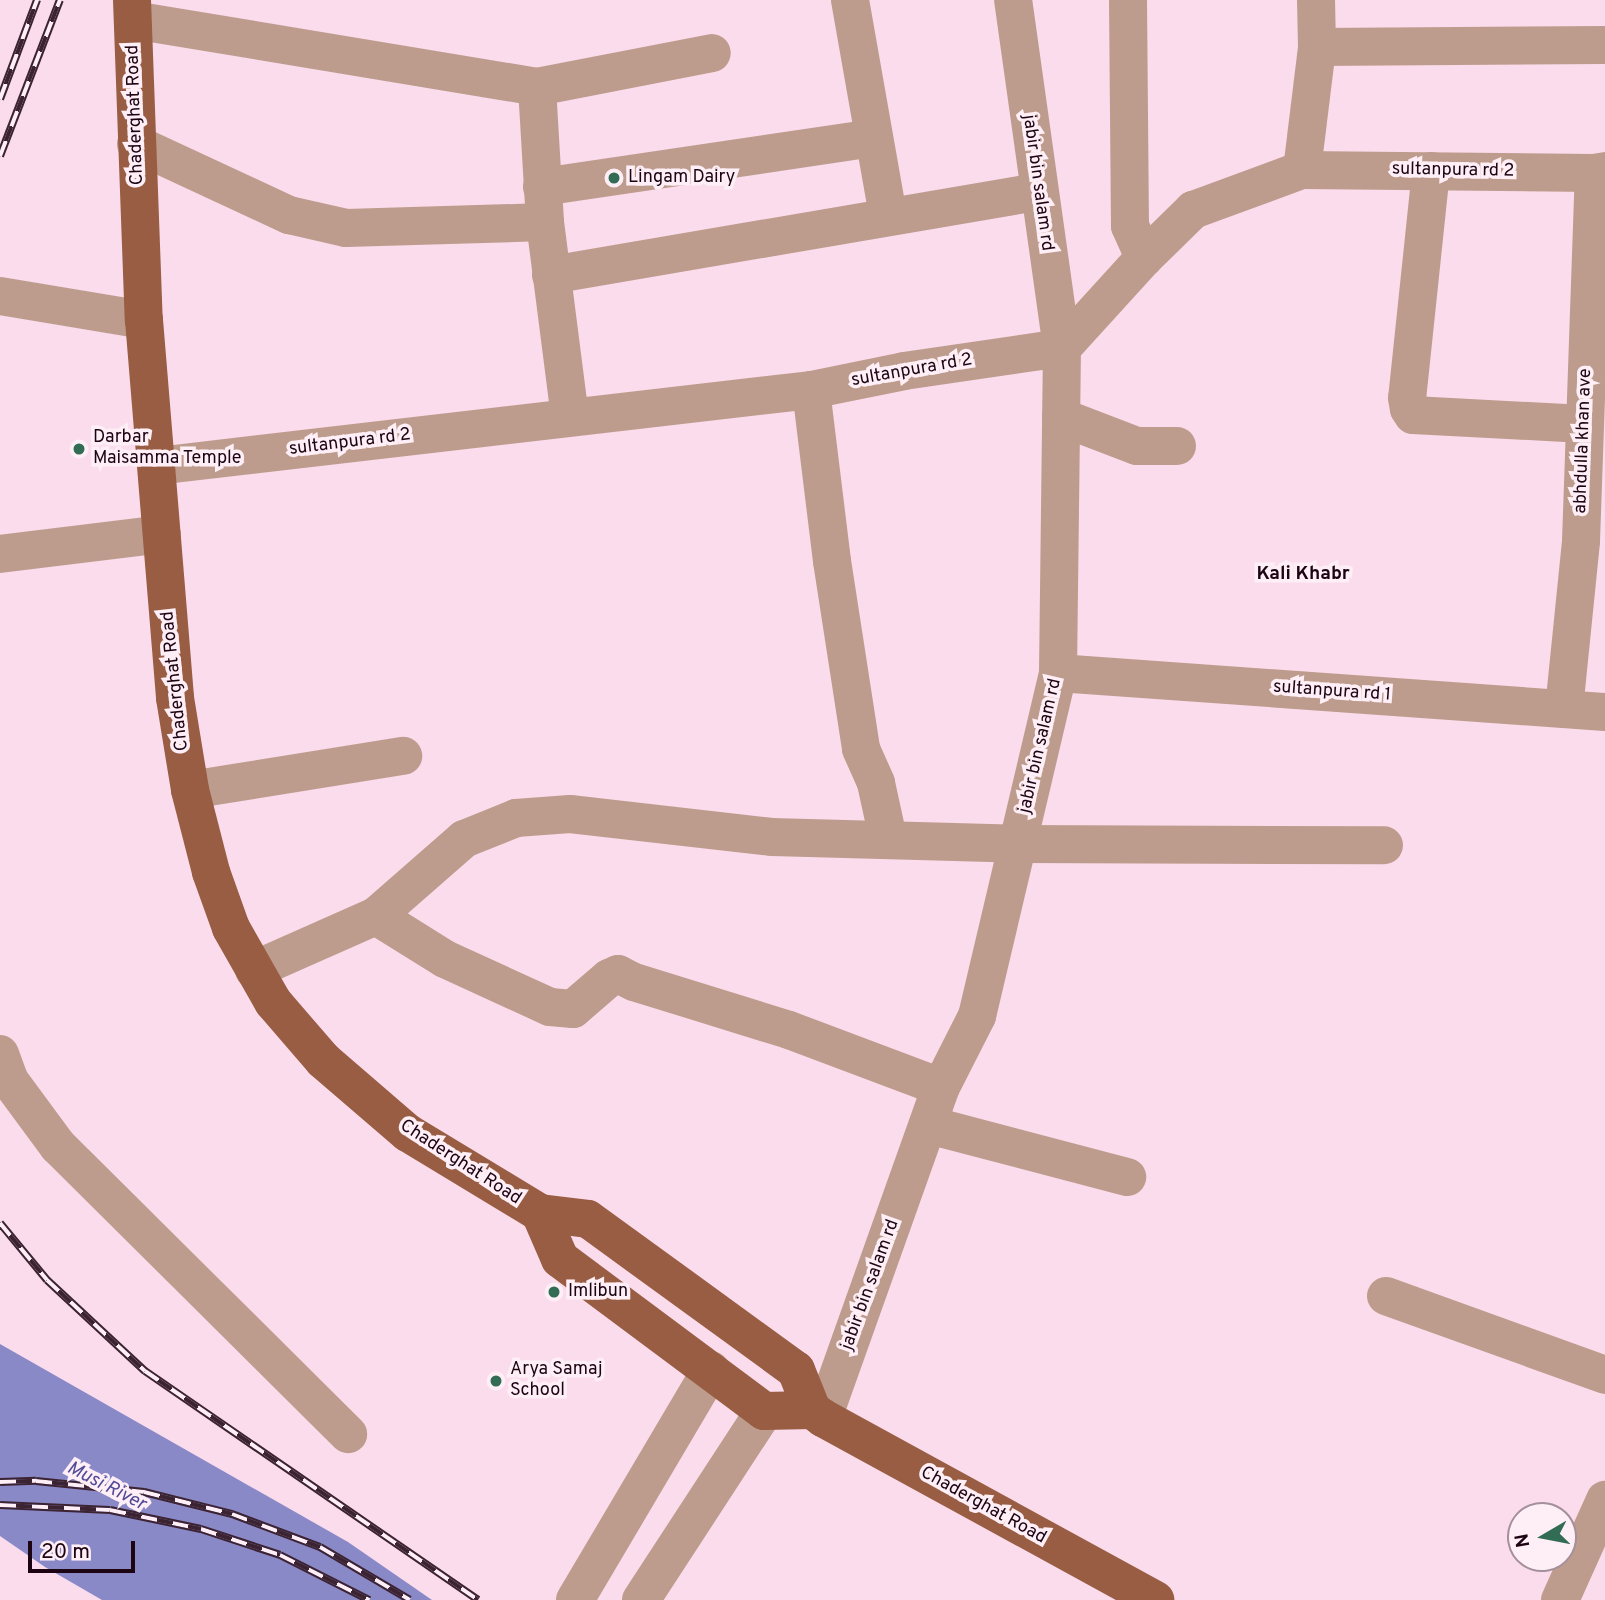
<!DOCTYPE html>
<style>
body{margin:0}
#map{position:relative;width:1605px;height:1600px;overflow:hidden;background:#fbdcec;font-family:Overpass,sans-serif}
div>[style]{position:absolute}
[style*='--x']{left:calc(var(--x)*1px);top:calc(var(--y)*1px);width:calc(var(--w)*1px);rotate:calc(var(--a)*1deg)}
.water>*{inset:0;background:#8a89c8}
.minor>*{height:38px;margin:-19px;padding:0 19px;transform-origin:19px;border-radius:19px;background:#be9c8d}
.major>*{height:38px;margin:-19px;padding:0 19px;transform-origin:19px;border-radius:19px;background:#985d43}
.rail>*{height:8px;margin-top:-4px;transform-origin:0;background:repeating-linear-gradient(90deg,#feeef6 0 16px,#3c2332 0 32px);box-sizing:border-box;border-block:2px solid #3c2332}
.dots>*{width:19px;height:19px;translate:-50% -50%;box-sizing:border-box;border:4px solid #feeef6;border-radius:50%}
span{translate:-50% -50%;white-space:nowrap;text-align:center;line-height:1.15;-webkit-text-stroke:7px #feeef6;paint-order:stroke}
.street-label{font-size:18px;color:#1c0413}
.poi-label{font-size:18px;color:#1c0413}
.left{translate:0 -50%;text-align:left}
.neighbourhood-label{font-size:19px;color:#1c0413;font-weight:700}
.water-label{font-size:19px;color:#4f4997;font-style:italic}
.north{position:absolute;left:1507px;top:1502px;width:70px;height:70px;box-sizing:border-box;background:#feeef6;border:2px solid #a4909b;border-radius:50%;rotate:260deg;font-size:19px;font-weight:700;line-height:28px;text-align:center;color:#1c0413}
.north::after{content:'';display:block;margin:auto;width:24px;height:32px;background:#336c54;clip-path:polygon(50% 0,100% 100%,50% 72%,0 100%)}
.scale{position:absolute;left:28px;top:1541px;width:107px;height:32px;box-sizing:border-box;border:4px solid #1c0413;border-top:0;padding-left:9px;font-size:21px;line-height:24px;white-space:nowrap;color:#1c0413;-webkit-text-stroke:5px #feeef6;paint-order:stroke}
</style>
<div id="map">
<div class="water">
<div style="clip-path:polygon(0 1344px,348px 1542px,432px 1600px,102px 1600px,45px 1567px,0 1536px)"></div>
</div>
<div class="minor">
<div style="--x:850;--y:0;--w:219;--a:80"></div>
<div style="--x:1128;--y:0;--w:226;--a:89.5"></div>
<div style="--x:1130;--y:226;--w:35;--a:66"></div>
<div style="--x:133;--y:20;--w:410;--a:9.4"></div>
<div style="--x:537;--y:87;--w:178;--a:-11"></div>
<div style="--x:1317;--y:47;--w:288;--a:-0.4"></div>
<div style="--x:537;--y:87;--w:135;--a:86.6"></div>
<div style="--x:545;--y:222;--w:196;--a:82.7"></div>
<div style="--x:136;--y:144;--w:169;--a:24.9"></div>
<div style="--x:289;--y:215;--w:58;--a:12.8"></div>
<div style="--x:346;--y:228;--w:199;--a:-1.7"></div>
<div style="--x:1302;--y:170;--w:124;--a:-83"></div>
<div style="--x:1317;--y:47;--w:47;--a:-91.2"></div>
<div style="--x:1431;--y:171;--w:228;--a:96"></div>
<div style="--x:1407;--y:398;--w:11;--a:80"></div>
<div style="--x:1409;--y:409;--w:7;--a:56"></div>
<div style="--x:1413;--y:415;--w:171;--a:3"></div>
<div style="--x:542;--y:187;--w:335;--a:-8.4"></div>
<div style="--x:551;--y:275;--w:494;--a:-9.7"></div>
<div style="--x:0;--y:296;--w:146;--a:9.5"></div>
<div style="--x:811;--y:390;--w:172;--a:83"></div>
<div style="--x:832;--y:561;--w:190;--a:81.2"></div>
<div style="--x:861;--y:749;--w:37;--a:66"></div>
<div style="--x:876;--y:783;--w:56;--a:77.7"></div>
<div style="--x:1061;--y:417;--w:81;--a:20.9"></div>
<div style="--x:1137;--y:446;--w:40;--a:0"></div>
<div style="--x:157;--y:466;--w:658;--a:-6.63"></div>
<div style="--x:811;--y:390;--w:95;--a:-11.5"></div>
<div style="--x:904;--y:371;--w:160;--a:-8.3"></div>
<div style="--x:1062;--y:348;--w:122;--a:-47.7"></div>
<div style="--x:1144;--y:258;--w:69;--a:-44.4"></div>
<div style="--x:1193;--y:210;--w:116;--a:-20.2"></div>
<div style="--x:1302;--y:170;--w:292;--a:0.6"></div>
<div style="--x:1594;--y:173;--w:11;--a:-10"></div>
<div style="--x:0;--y:554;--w:163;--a:-7"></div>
<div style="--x:1058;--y:673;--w:548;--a:4.08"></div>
<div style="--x:1564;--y:709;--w:169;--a:-84.2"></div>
<div style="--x:1581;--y:541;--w:368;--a:-88"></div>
<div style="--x:190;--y:790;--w:216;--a:-9.1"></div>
<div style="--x:376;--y:916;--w:81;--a:31.9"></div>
<div style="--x:445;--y:959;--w:115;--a:24.6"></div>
<div style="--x:550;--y:1007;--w:23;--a:5"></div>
<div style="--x:573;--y:1009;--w:48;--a:-40.7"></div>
<div style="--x:609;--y:978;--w:10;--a:-24"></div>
<div style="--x:618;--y:974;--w:18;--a:27"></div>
<div style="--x:634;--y:982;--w:162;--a:17.2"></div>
<div style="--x:789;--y:1030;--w:162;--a:20.6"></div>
<div style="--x:254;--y:970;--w:133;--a:-23.9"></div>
<div style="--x:376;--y:916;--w:117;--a:-41.2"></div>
<div style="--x:464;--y:839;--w:56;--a:-22"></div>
<div style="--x:516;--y:818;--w:54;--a:-4.2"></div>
<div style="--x:570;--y:814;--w:203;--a:6.5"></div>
<div style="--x:772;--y:837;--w:246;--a:1.6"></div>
<div style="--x:1018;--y:844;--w:366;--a:0.2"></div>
<div style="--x:0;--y:1054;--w:29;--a:70"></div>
<div style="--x:10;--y:1081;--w:81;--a:53.6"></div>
<div style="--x:58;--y:1146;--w:409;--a:44.8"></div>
<div style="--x:929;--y:1125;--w:205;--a:14.7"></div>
<div style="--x:1386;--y:1296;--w:233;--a:19.8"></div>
<div style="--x:823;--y:1418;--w:351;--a:-70.4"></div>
<div style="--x:941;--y:1087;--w:80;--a:-63.1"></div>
<div style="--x:977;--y:1016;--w:352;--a:-76.7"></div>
<div style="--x:1058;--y:673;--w:325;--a:-89.3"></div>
<div style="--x:1062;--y:348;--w:351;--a:-98"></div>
<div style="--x:575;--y:1600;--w:267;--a:-59.4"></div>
<div style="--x:641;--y:1600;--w:225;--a:-56.9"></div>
<div style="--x:1560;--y:1600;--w:110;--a:-65.8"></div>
</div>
<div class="major">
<div style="--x:132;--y:0;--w:320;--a:87.9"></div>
<div style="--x:144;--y:320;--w:379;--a:85.3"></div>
<div style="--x:175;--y:698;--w:93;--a:80.7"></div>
<div style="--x:190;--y:790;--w:85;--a:75.6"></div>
<div style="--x:211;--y:872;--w:59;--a:70.3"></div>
<div style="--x:231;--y:928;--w:85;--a:60.4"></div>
<div style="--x:273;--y:1002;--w:77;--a:49.2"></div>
<div style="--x:323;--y:1060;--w:112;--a:40.7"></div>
<div style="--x:408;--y:1133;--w:154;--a:31.2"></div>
<div style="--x:540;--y:1213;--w:48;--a:7.1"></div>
<div style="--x:588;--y:1219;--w:257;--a:36"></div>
<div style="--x:796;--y:1370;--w:43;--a:68.2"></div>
<div style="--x:812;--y:1410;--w:14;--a:36"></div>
<div style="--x:823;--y:1418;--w:379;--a:28.7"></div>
<div style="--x:540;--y:1213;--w:50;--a:66.5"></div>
<div style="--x:560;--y:1259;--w:254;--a:36.7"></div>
<div style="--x:764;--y:1411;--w:48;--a:-1.2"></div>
</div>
<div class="rail">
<div style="--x:0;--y:99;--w:106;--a:-69.5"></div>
<div style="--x:0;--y:156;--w:167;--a:-69"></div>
<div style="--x:0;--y:1223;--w:74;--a:50.5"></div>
<div style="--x:47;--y:1280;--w:134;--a:42.9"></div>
<div style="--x:145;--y:1371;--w:404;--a:34.5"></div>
<div style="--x:0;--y:1482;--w:36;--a:-2"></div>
<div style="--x:36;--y:1481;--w:109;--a:5.8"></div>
<div style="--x:144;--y:1492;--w:91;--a:14"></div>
<div style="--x:232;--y:1514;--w:94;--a:20.6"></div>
<div style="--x:320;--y:1547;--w:104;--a:30.5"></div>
<div style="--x:0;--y:1505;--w:110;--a:2.6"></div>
<div style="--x:110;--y:1510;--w:93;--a:11.8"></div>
<div style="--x:201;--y:1529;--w:83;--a:18.2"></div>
<div style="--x:280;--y:1555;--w:100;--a:26.8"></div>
</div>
<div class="dots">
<div style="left:614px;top:178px;background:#336c54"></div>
<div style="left:79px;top:449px;background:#336c54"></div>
<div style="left:554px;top:1292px;background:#336c54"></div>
<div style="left:496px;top:1381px;background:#336c54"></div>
</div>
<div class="street-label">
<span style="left:136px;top:115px;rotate:-92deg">Chaderghat Road</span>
<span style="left:1453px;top:171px;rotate:1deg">sultanpura rd 2</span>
<span style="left:1037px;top:183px;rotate:82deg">jabir bin salam rd</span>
<span style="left:912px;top:371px;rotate:-10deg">sultanpura rd 2</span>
<span style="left:1584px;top:441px;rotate:-88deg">abhdulla khan ave</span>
<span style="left:350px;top:443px;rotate:-7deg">sultanpura rd 2</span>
<span style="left:176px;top:681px;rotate:-96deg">Chaderghat Road</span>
<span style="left:1332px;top:692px;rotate:4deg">sultanpura rd 1</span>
<span style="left:1041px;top:746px;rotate:-77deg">jabir bin salam rd</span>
<span style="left:460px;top:1163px;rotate:33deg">Chaderghat Road</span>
<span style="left:871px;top:1285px;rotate:-70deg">jabir bin salam rd</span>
<span style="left:983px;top:1506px;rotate:29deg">Chaderghat Road</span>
</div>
<div class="poi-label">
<span class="left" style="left:628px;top:178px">Lingam Dairy</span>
<span class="left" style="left:93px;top:449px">Darbar<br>Maisamma Temple</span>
<span class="left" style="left:568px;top:1292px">Imlibun</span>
<span class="left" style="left:510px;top:1381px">Arya Samaj<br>School</span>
</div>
<div class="neighbourhood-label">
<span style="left:1303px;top:575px">Kali Khabr</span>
</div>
<div class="water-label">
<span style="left:106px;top:1487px;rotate:27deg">Musi River</span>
</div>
<div class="north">N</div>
<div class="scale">20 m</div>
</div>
